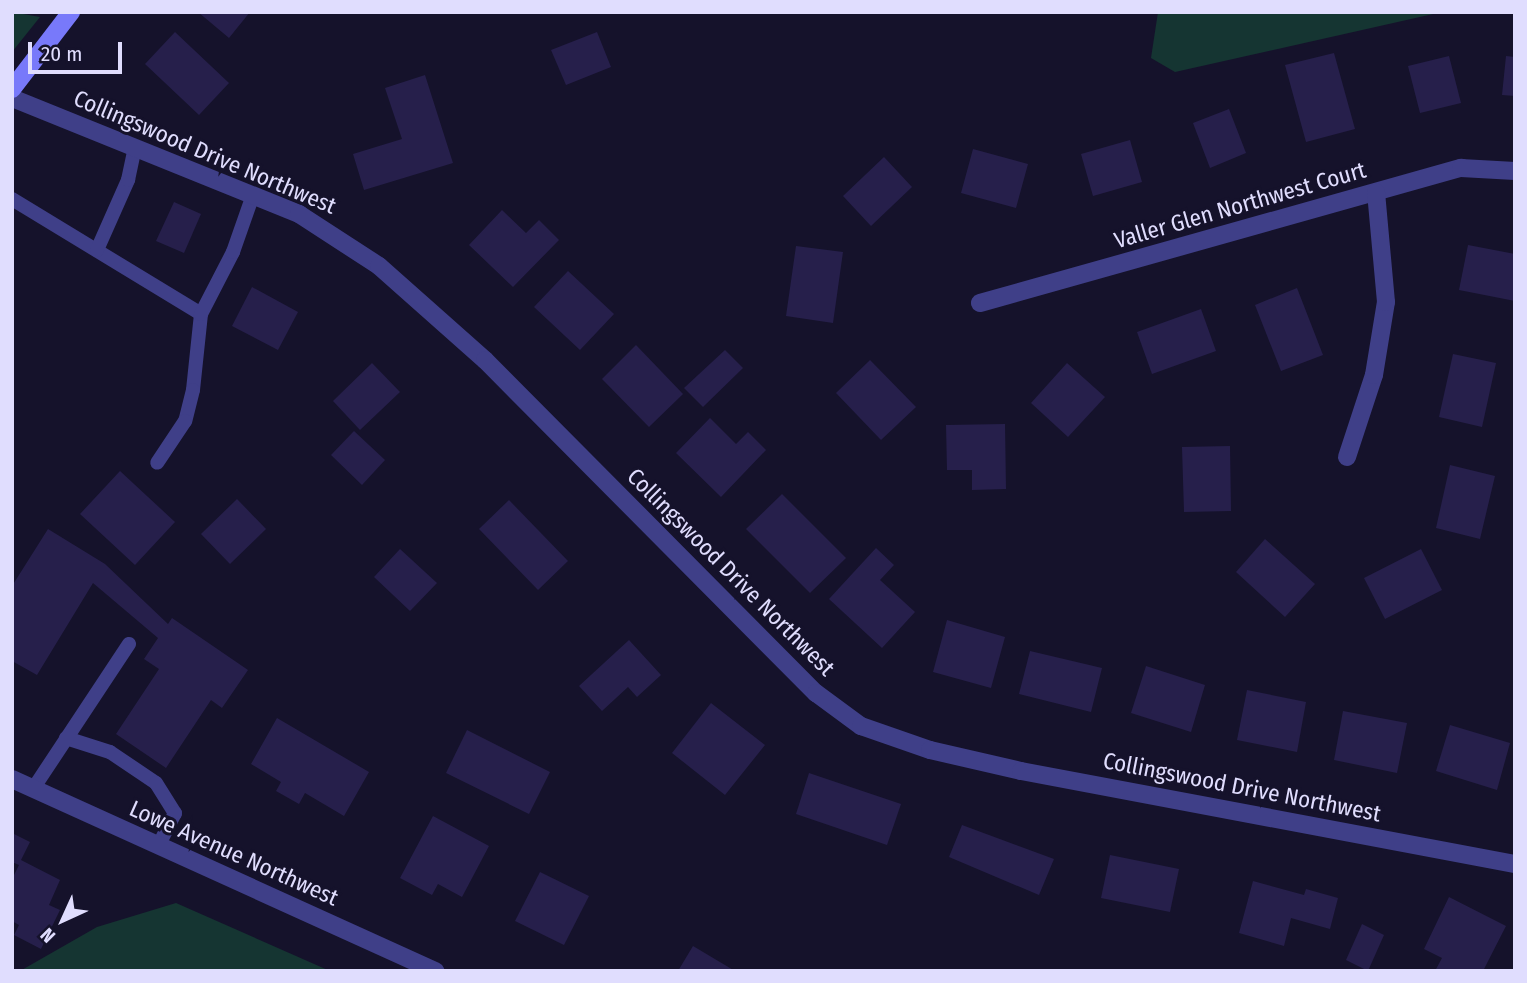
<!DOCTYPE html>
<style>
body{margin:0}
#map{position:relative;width:1527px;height:983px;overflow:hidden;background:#15122b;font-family:"Fira Sans Condensed",sans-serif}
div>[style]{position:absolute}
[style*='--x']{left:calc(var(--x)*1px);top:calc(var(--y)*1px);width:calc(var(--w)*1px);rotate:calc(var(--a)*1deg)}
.green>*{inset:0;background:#153532}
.building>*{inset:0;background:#261f4b}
.lane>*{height:14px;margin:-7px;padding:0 7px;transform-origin:7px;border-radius:7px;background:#3f3f88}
.street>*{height:18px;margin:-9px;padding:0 9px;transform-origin:9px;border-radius:9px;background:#3f3f88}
.secondary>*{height:18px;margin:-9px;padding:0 9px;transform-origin:9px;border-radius:9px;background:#7879fa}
span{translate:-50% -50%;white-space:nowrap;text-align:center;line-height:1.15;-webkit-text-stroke:6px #15122b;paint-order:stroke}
.street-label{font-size:23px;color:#e0ddfe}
.frame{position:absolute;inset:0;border:14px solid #e0ddfe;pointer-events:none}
.north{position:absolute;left:28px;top:885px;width:70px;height:70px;-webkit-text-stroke:5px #15122b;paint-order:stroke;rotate:225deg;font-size:19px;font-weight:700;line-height:28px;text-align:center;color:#e0ddfe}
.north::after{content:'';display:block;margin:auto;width:24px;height:32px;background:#e0ddfe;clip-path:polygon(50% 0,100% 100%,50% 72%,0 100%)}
.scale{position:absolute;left:28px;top:42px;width:94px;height:32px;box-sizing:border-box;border:4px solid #e0ddfe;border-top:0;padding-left:9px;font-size:21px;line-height:24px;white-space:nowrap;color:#e0ddfe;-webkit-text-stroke:5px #15122b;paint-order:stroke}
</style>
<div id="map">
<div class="green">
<div style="clip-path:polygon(12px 12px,40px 17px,12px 52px)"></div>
<div style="clip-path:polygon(1158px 12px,1442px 12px,1175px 72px,1151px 58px)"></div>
<div style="clip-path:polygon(176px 903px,330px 971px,20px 971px,97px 927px)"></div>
</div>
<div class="building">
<div style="clip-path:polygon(198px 12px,250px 12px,229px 38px)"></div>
<div style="clip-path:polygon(175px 32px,229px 83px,199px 115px,145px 64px)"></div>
<div style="clip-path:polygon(597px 32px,611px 67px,566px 85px,551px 50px)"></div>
<div style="clip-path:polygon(1334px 53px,1355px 129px,1306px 142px,1285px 65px)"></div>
<div style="clip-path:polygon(1449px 56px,1461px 103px,1420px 113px,1408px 66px)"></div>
<div style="clip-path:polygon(1506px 56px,1515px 57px,1515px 96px,1502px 95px)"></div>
<div style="clip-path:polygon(425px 75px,453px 163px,364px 190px,353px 154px,402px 139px,385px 88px)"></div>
<div style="clip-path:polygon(1229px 109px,1246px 153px,1210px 168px,1193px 123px)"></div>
<div style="clip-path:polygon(1130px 140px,1142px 182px,1093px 196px,1081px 154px)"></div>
<div style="clip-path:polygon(973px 149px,1028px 164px,1016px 208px,961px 193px)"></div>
<div style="clip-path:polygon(884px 157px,912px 187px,871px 226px,843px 196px)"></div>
<div style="clip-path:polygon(174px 202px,201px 214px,184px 253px,156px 241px)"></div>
<div style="clip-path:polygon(502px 210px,526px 233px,539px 220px,559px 240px,513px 287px,469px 245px)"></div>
<div style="clip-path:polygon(1468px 245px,1515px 254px,1515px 301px,1459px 290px)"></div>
<div style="clip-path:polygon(796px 246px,843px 252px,833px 323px,786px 316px)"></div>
<div style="clip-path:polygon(568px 271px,614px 314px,580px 350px,534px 307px)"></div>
<div style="clip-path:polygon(252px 287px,298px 312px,278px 350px,232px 326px)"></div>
<div style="clip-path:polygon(1297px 288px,1323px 355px,1281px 371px,1255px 305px)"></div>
<div style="clip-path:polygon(1201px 309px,1216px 351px,1152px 374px,1137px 332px)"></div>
<div style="clip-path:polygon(636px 345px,683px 394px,649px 427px,602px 379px)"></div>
<div style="clip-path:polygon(725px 350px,743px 368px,703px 407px,684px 388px)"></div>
<div style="clip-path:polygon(1453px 354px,1496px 363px,1482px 427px,1439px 417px)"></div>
<div style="clip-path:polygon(870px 360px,916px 407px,881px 440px,836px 393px)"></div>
<div style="clip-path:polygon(372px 363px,400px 392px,360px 430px,333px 401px)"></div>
<div style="clip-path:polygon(1067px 363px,1105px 397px,1068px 437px,1031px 403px)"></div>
<div style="clip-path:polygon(710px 418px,736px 444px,748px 432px,766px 450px,721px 497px,676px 453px)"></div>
<div style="clip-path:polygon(1005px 424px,1006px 489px,972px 490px,972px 470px,947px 470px,946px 425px)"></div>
<div style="clip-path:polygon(354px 431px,385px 460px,362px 485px,331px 455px)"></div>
<div style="clip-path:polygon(1230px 446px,1231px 511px,1184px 512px,1182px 447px)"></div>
<div style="clip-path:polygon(1450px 465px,1495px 476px,1480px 539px,1436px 528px)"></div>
<div style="clip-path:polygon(120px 471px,175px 522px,135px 565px,80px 514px)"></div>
<div style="clip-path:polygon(782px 494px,846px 558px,810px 593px,746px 529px)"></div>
<div style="clip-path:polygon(237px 499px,266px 529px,230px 564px,201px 534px)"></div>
<div style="clip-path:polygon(509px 500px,568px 561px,538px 590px,479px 529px)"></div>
<div style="clip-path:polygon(48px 529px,105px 564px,168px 624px,172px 618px,248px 670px,222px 708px,211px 700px,166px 768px,116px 734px,159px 669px,144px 659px,158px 638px,93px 583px,37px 675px,12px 661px,12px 586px)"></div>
<div style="clip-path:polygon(1265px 539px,1315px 584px,1285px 617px,1236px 572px)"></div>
<div style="clip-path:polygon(876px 548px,894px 565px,880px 580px,915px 612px,882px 648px,829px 599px)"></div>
<div style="clip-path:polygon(400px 549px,437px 583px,410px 611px,374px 577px)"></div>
<div style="clip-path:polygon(1421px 549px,1442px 590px,1385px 619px,1364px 578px)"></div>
<div style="clip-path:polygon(947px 620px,1005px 637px,991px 688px,933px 672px)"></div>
<div style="clip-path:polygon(629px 640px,661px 675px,637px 697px,628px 687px,602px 711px,579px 686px)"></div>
<div style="clip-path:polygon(1030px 651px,1102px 668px,1091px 712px,1019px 694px)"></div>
<div style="clip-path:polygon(1146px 666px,1205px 685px,1191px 732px,1131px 713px)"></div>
<div style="clip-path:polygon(1247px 690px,1306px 702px,1297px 752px,1237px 740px)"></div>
<div style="clip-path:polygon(711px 703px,765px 745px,725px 795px,672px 753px)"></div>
<div style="clip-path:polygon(1343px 711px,1407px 723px,1397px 773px,1334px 760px)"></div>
<div style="clip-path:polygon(277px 718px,369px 772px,344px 816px,305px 793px,299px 804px,276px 791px,281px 782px,251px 764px)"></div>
<div style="clip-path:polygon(1450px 725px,1510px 743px,1497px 790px,1436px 771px)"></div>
<div style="clip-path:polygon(467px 730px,550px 772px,529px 814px,446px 773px)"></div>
<div style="clip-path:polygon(809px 773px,901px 804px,887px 845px,796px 814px)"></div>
<div style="clip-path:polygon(433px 816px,489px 846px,462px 897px,438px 884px,432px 895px,400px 878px)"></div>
<div style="clip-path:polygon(962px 825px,1054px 859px,1039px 895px,949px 857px)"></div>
<div style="clip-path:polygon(12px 833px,30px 842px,21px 860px,60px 880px,49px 905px,60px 910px,41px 949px,14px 935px,19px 925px,12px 921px,12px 879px,19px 865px,12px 862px)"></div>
<div style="clip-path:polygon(1110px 855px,1179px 869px,1170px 912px,1101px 898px)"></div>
<div style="clip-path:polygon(540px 872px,589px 896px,564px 945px,515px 921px)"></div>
<div style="clip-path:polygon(1253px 881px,1304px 895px,1306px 889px,1338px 898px,1330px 929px,1291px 918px,1284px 946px,1239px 933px)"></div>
<div style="clip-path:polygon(1449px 897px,1506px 926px,1483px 971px,1435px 971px,1442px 958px,1424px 949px)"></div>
<div style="clip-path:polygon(1362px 924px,1384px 935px,1368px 971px,1346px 960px)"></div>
<div style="clip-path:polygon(693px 946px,735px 971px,678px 971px)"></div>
</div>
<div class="lane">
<div style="--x:12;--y:199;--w:221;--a:31.3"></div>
<div style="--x:201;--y:314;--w:76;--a:96"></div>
<div style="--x:193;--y:390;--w:32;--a:104"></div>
<div style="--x:185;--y:421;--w:50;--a:123.7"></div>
<div style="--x:97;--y:250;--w:77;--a:-66.1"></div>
<div style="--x:128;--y:180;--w:33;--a:-78"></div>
<div style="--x:201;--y:314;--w:70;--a:-62.7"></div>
<div style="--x:233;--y:252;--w:60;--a:-70.7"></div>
<div style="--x:66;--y:738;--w:46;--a:17.7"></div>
<div style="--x:110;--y:752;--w:55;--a:34"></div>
<div style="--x:156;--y:783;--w:36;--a:58"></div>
<div style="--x:175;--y:813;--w:37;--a:117"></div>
<div style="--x:33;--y:789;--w:174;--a:-56.5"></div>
</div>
<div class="street">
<div style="--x:12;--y:98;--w:310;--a:22"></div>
<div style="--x:299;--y:214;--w:95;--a:33"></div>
<div style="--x:379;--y:266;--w:142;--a:41.6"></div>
<div style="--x:485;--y:360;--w:470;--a:45.2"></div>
<div style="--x:816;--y:693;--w:56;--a:36.3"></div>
<div style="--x:861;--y:726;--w:73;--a:19.2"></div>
<div style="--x:930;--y:750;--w:93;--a:13"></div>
<div style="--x:1021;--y:771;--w:503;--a:10.66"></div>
<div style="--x:980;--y:303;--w:500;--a:-15.7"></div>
<div style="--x:1461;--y:168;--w:54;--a:3.2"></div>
<div style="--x:1347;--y:457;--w:86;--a:-71.8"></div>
<div style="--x:1374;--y:375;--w:74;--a:-80.7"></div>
<div style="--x:1386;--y:302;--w:110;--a:-95.2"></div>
<div style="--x:12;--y:779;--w:465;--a:24.4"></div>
</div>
<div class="secondary">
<div style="--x:12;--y:89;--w:97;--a:-52.5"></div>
</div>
<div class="street-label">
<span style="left:205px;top:152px;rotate:23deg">Collingswood Drive Northwest</span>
<span style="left:1240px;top:205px;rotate:-16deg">Valler Glen Northwest Court</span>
<span style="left:731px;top:572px;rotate:45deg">Collingswood Drive Northwest</span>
<span style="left:1242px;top:787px;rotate:11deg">Collingswood Drive Northwest</span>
<span style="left:234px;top:853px;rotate:24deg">Lowe Avenue Northwest</span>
</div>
<div class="frame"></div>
<div class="north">N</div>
<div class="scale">20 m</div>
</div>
